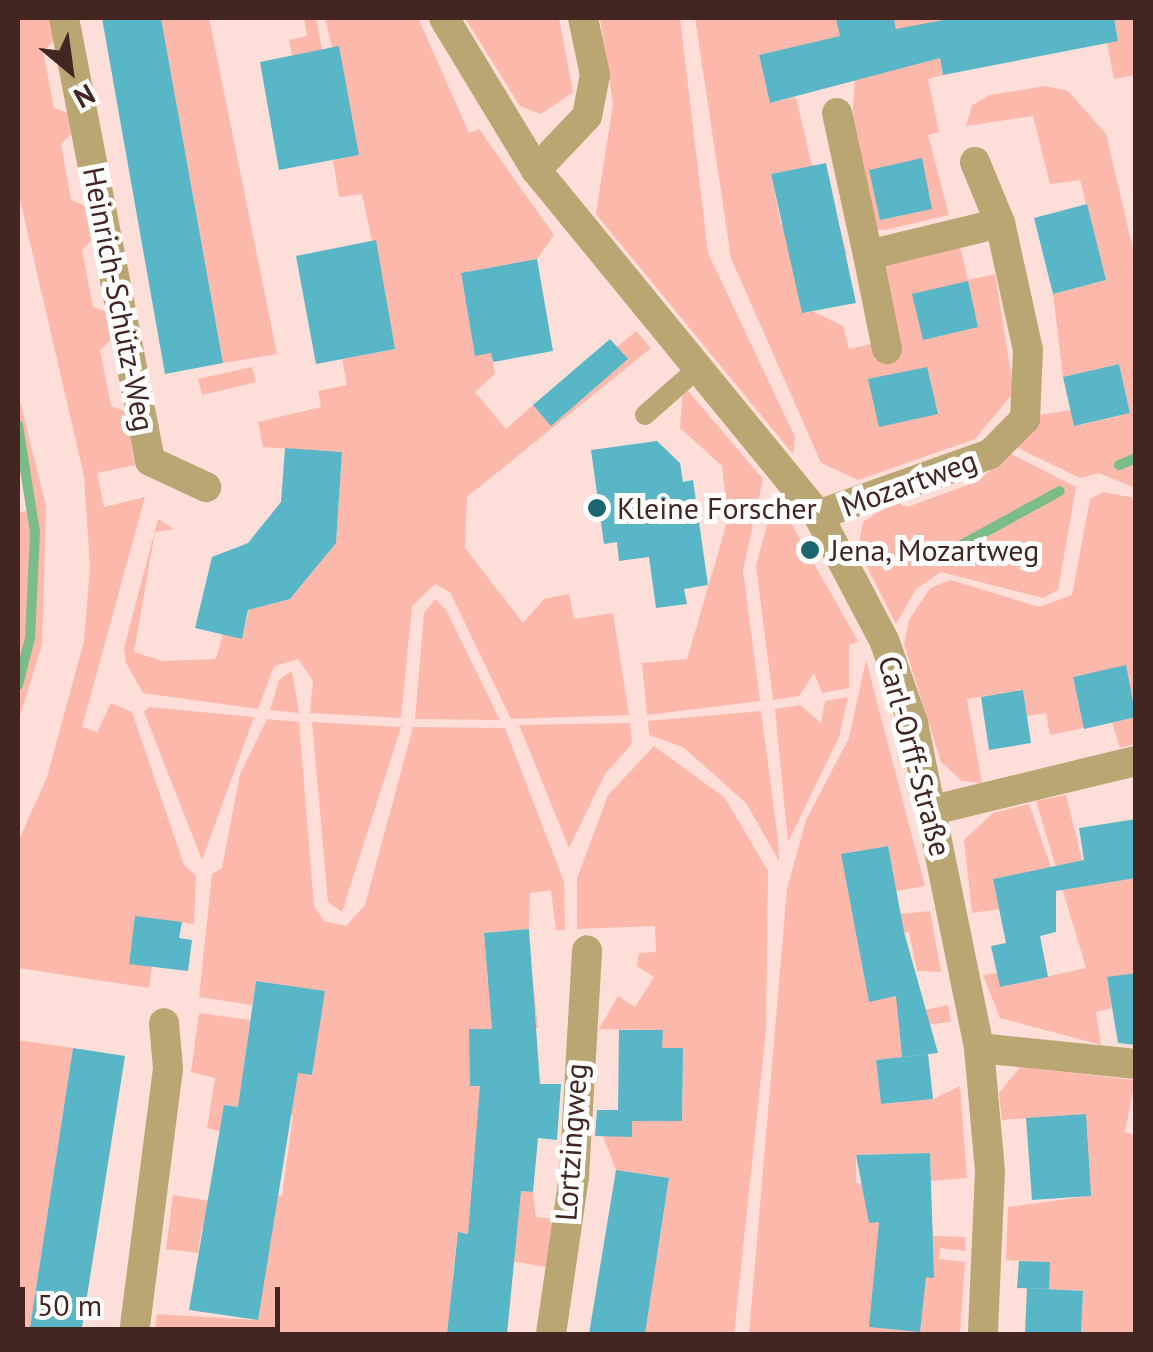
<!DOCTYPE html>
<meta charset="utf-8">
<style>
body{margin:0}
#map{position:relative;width:1153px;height:1352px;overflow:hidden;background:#feded8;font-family:"PT Sans",sans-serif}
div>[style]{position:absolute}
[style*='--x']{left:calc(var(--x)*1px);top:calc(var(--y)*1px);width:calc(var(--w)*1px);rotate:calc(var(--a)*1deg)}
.green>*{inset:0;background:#fdb8ac}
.stream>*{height:10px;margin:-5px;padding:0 5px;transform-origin:5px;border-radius:5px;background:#7bbc88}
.building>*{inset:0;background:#58b6c6}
.lane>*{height:20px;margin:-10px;padding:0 10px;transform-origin:10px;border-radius:10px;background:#b9a673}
.street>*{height:30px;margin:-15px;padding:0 15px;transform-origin:15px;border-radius:15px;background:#b9a673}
.dots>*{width:28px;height:28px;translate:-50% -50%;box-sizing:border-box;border:5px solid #fff;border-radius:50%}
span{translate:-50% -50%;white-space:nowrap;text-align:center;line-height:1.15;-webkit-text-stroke:10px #fff;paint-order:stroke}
.street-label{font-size:30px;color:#432521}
.poi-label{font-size:30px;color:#432521}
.left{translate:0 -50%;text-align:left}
.frame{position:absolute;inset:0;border:20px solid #432521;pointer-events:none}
.north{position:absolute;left:20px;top:20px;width:100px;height:100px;-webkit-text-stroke:8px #fff;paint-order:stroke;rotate:151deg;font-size:28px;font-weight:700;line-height:40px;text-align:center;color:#432521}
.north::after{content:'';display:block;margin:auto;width:35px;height:45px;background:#432521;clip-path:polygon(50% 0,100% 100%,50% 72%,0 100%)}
.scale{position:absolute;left:20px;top:1287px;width:260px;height:45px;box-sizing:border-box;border:5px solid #432521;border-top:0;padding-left:12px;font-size:30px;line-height:35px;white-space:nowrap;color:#432521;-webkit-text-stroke:8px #fff;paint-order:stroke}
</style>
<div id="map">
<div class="green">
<div style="clip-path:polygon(18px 18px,49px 18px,54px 41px,43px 51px,54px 108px,68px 113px,71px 134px,61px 144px,71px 200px,85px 206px,92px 240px,82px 250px,93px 307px,107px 312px,111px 340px,100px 350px,111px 406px,125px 411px,135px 465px,97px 473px,104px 507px,145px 497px,82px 727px,97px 732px,111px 703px,132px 712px,184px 865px,196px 876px,194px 924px,135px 917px,129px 963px,152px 967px,149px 988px,18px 968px,18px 842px,47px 777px,84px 641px,90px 566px,84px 476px,18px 191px)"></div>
<div style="clip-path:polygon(161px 18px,209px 18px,277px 354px,223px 363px)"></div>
<div style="clip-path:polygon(304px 18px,316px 18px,322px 50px,292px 56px,289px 40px,307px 36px)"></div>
<div style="clip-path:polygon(325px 18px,418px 18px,469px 133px,479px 129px,554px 235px,537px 259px,461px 273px,475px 355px,491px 353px,495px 374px,475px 392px,506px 429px,533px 405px,551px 425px,627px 360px,617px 347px,636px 331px,651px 348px,467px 497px,465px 548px,523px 623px,544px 599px,569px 594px,574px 619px,613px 613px,629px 715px,511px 719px,450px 592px,435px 584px,412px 606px,401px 718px,310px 713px,313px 681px,298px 659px,274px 666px,258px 709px,143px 693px,126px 663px,124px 648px,158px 519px,174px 529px,155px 532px,134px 652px,163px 661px,216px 659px,223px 634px,242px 639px,249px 610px,290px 599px,336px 543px,342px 452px,263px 447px,258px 422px,321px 407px,318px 391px,347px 385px,342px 359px,395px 349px,362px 194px,339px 197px,333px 160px,358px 155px)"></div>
<div style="clip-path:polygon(465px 18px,559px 18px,573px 92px,541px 114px,520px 106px)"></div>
<div style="clip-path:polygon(600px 18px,680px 18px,708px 253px,795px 437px,793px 454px,596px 214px,613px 104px)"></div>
<div style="clip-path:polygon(695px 18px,838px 18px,843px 48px,820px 41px,759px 55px,770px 103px,796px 97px,812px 166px,771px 174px,781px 224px,836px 214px,847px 254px,793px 265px,812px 311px,843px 326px,849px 349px,872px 344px,875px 360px,896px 357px,880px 265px,959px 242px,968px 280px,995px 274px,1014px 392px,975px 439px,858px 480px,821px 463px,731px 258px)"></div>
<div style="clip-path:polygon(894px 18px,954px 18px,933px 22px,943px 75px,928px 79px,939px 132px,928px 135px,949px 215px,884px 230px,876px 229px,850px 151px,855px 77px,904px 65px)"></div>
<div style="clip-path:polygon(1114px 18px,1135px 18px,1135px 75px,1114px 79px,1107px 43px,1118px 40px)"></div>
<div style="clip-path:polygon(1045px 86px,1068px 91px,1106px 134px,1135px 258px,1135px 488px,1099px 473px,1080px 478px,1018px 448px,1039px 415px,1071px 410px,1075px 426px,1130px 413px,1119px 364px,1063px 377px,1053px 294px,1106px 280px,1080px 180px,1050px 184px,1033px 116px,966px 126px,972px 105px,990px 95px)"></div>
<div style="clip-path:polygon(252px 367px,256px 382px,202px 395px,198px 379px)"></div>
<div style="clip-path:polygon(683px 385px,763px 479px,743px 570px,760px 701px,647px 715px,642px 663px,687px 659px,728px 519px,722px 466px,680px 428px)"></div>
<div style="clip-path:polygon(18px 393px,46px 506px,42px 645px,18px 722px,18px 512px,27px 511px)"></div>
<div style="clip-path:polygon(1011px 454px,1076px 487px,1058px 590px,1043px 598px,941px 572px,916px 589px,896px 624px,858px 549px,863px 522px,894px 501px,907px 507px,976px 482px)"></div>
<div style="clip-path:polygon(1103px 492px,1135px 498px,1135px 709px,1125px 666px,1073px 677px,1084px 728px,1050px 735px,1046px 713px,1027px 716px,1023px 690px,967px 699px,982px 783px,962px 781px,941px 762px,904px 644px,909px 620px,930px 588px,951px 580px,1039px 607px,1072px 595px,1090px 499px)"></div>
<div style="clip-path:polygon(775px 495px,858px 641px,849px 645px,849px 688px,822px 693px,814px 673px,799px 696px,773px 700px,756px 566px)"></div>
<div style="clip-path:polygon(435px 599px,446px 610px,500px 720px,415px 719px,424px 613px)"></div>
<div style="clip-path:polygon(866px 660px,925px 886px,896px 891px,887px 846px,842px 854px,854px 919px,930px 911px,941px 972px,917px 971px,909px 932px,858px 942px,869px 1001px,921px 992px,925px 1010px,948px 1005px,951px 1022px,899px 1027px,902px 1057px,876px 1060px,881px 1104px,933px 1099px,960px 1086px,967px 1178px,931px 1181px,930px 1153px,856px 1155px,856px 1183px,868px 1184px,869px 1222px,932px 1221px,933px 1236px,965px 1237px,966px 1251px,940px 1248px,939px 1259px,965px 1262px,960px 1334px,749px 1334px,787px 889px,806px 820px,849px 738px)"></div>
<div style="clip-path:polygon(292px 671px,299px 713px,270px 710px,279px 680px)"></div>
<div style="clip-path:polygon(848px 697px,839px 737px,788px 842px,775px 709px,800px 705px,821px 723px,825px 701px)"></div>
<div style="clip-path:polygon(149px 707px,254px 717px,202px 860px,144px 712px)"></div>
<div style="clip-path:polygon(761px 711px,778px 840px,779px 861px,746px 803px,683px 747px,649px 735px,648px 721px)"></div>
<div style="clip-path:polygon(1135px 717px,1135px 744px,1120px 748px,1112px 722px)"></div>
<div style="clip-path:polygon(267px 719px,299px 722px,314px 906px,324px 921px,346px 926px,365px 905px,413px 727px,505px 728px,564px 882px,565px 930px,556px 930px,551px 890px,530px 893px,529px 929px,484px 933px,488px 985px,533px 982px,538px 1028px,469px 1030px,537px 1084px,473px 1187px,533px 1192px,536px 1217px,553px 1219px,546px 1267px,511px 1261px,514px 1240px,458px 1233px,452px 1281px,508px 1289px,510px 1308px,469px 1304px,466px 1334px,154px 1334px,157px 1314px,258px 1320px,269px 1237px,202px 1227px,198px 1253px,166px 1249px,173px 1195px,211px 1201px,213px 1188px,282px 1196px,293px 1115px,225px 1105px,221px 1131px,207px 1128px,215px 1078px,191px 1072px,199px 1013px,250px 1020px,244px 1065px,312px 1074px,324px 991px,256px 981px,252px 1005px,199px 997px,212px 874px,222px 868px,240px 774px)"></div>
<div style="clip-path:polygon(312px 722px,401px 727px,342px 912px,328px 902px)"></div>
<div style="clip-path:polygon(630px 723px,632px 744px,605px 774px,569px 848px,519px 725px)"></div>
<div style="clip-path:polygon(654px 746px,725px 798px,768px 871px,766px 1030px,734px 1334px,645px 1334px,653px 1282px,605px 1244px,658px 1252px,669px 1178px,616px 1170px,603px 1136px,631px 1136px,632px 1121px,682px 1121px,683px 1049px,662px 1048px,662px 1030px,599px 1029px,618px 996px,635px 1007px,654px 977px,637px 966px,639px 953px,656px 952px,655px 926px,577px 929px,577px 878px,608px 795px)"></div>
<div style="clip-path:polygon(1066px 795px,1088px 885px,1135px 878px,1135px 973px,1107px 978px,1112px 1008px,1096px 1012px,1101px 1045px,1000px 1018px,983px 975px,997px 973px,1000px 987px,1086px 968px,1036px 801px)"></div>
<div style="clip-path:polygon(1029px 804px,1051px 867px,993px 879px,999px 909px,972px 913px,964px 840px,993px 813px)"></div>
<div style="clip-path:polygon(18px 1040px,73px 1048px,29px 1334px,18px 1334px)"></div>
<div style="clip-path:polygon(1020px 1067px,1135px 1080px,1125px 1132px,1135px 1135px,1135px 1334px,1081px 1334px,1083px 1291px,1049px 1289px,1049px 1262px,1006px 1260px,1008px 1207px,1090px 1196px,1085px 1114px,1002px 1120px,999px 1093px)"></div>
</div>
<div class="stream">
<div style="--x:18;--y:425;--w:108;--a:81"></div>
<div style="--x:35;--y:532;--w:106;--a:92.7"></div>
<div style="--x:30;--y:638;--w:49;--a:104.3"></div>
<div style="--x:1119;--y:465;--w:18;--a:-22"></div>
<div style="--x:943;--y:555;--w:133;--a:-28.7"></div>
</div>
<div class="building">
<div style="clip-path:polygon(102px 18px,161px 18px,223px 363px,165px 374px)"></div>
<div style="clip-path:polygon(836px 18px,894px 18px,896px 29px,954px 18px,1114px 18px,1118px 41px,943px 75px,940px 58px,770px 103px,759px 55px,840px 36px)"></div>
<div style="clip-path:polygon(339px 46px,359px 155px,279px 170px,260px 62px)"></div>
<div style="clip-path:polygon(922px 158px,932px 209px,880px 220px,869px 170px)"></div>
<div style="clip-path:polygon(826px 163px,856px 303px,802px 313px,771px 174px)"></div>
<div style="clip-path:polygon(1087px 204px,1106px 280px,1053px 294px,1034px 218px)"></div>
<div style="clip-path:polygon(376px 240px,395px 349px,316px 364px,296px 256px)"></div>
<div style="clip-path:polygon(537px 259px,553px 351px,493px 362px,491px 353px,475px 356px,461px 273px)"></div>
<div style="clip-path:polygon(968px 281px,978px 327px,923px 340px,912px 294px)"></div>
<div style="clip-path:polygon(610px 339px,628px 359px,551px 426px,533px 405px)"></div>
<div style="clip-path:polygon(1119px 364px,1130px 413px,1074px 426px,1063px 377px)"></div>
<div style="clip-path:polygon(927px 367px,938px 414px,879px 427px,868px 379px)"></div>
<div style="clip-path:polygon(657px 441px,680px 463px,683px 482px,693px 480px,708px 585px,684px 589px,687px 604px,656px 608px,649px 557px,619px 561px,617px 542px,604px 544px,591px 450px)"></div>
<div style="clip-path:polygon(285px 448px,342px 452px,336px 543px,290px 599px,248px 610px,242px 639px,195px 628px,212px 557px,248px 543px,281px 502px)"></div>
<div style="clip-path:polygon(1126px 665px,1136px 717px,1084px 729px,1073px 677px)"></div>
<div style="clip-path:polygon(1023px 690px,1031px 743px,989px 750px,981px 697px)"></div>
<div style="clip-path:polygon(1136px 819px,1136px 878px,1056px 891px,1056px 932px,1040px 936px,1048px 977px,1000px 987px,991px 946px,1006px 943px,993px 879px,1084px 860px,1079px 828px)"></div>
<div style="clip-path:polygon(888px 846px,904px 932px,938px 1053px,902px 1057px,896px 996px,869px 1002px,841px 854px)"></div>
<div style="clip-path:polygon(135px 916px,182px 922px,179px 938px,192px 940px,188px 971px,129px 964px)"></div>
<div style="clip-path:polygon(529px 929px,540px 1084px,561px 1084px,557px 1140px,538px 1138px,533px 1192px,521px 1191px,507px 1334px,447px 1334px,458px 1232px,468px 1234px,480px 1086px,470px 1086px,469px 1029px,492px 1029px,484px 933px)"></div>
<div style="clip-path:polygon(1136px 973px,1136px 1045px,1118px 1043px,1107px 977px)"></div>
<div style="clip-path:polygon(256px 981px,325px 991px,312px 1075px,298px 1073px,258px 1320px,189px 1310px,224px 1105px,238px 1107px)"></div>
<div style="clip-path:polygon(619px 1030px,663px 1030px,662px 1048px,683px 1048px,682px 1121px,632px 1121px,632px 1137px,595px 1136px,597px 1110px,618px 1110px)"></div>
<div style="clip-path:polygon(73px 1048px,125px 1056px,81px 1334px,29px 1334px)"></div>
<div style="clip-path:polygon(928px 1054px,933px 1099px,881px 1104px,876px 1060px)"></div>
<div style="clip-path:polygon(1086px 1114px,1091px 1196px,1032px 1200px,1026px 1118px)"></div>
<div style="clip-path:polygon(930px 1153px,934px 1278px,926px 1277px,920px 1332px,869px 1327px,879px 1222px,869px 1223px,856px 1155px)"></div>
<div style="clip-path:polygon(616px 1170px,669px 1178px,645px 1334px,589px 1334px)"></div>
<div style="clip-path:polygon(1019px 1261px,1050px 1262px,1049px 1289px,1017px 1288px)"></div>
<div style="clip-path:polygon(1027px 1288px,1083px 1291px,1081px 1334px,1025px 1334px)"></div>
</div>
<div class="lane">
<div style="--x:645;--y:415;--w:72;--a:-41.6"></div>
</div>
<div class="street">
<div style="--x:64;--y:18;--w:451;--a:79"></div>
<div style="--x:150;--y:461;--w:62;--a:24.9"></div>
<div style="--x:444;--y:18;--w:178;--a:58.8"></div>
<div style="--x:536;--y:170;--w:446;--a:50.7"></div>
<div style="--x:818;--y:515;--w:141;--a:62.2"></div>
<div style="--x:884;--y:640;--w:88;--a:70.7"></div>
<div style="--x:913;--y:723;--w:332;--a:78.5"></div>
<div style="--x:979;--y:1048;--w:123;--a:84.9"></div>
<div style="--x:990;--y:1171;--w:163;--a:92.5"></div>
<div style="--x:837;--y:113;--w:145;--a:77.7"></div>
<div style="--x:868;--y:255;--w:136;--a:-13.6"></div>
<div style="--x:536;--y:170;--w:74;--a:-46.6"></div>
<div style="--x:587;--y:116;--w:42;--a:-79"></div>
<div style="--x:595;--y:75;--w:58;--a:-101.9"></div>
<div style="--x:868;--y:255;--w:96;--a:78.6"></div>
<div style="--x:818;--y:515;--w:182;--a:-19.5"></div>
<div style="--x:990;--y:454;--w:49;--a:-45"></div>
<div style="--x:1025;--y:419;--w:69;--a:-87.5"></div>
<div style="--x:1028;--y:350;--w:130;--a:-102.4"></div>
<div style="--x:1000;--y:223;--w:66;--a:-112.3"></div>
<div style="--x:933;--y:810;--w:209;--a:-13.6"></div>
<div style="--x:979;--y:1048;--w:158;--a:5.8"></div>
<div style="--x:134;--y:1334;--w:268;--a:-82.7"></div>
<div style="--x:168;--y:1068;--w:45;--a:-95.1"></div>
<div style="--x:551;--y:1334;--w:159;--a:-81.7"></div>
<div style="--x:574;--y:1177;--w:227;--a:-86.7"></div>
</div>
<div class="dots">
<div style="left:597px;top:508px;background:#1a6570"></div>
<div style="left:810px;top:550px;background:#1a6570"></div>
</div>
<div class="street-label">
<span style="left:119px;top:299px;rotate:79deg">Heinrich-Schütz-Weg</span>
<span style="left:909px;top:483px;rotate:-20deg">Mozartweg</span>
<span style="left:915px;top:756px;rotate:75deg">Carl-Orff-Straße</span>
<span style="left:571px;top:1142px;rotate:-86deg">Lortzingweg</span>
</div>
<div class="poi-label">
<span class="left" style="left:617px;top:508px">Kleine Forscher</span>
<span class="left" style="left:830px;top:550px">Jena, Mozartweg</span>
</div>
<div class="frame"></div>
<div class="north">N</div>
<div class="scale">50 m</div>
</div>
